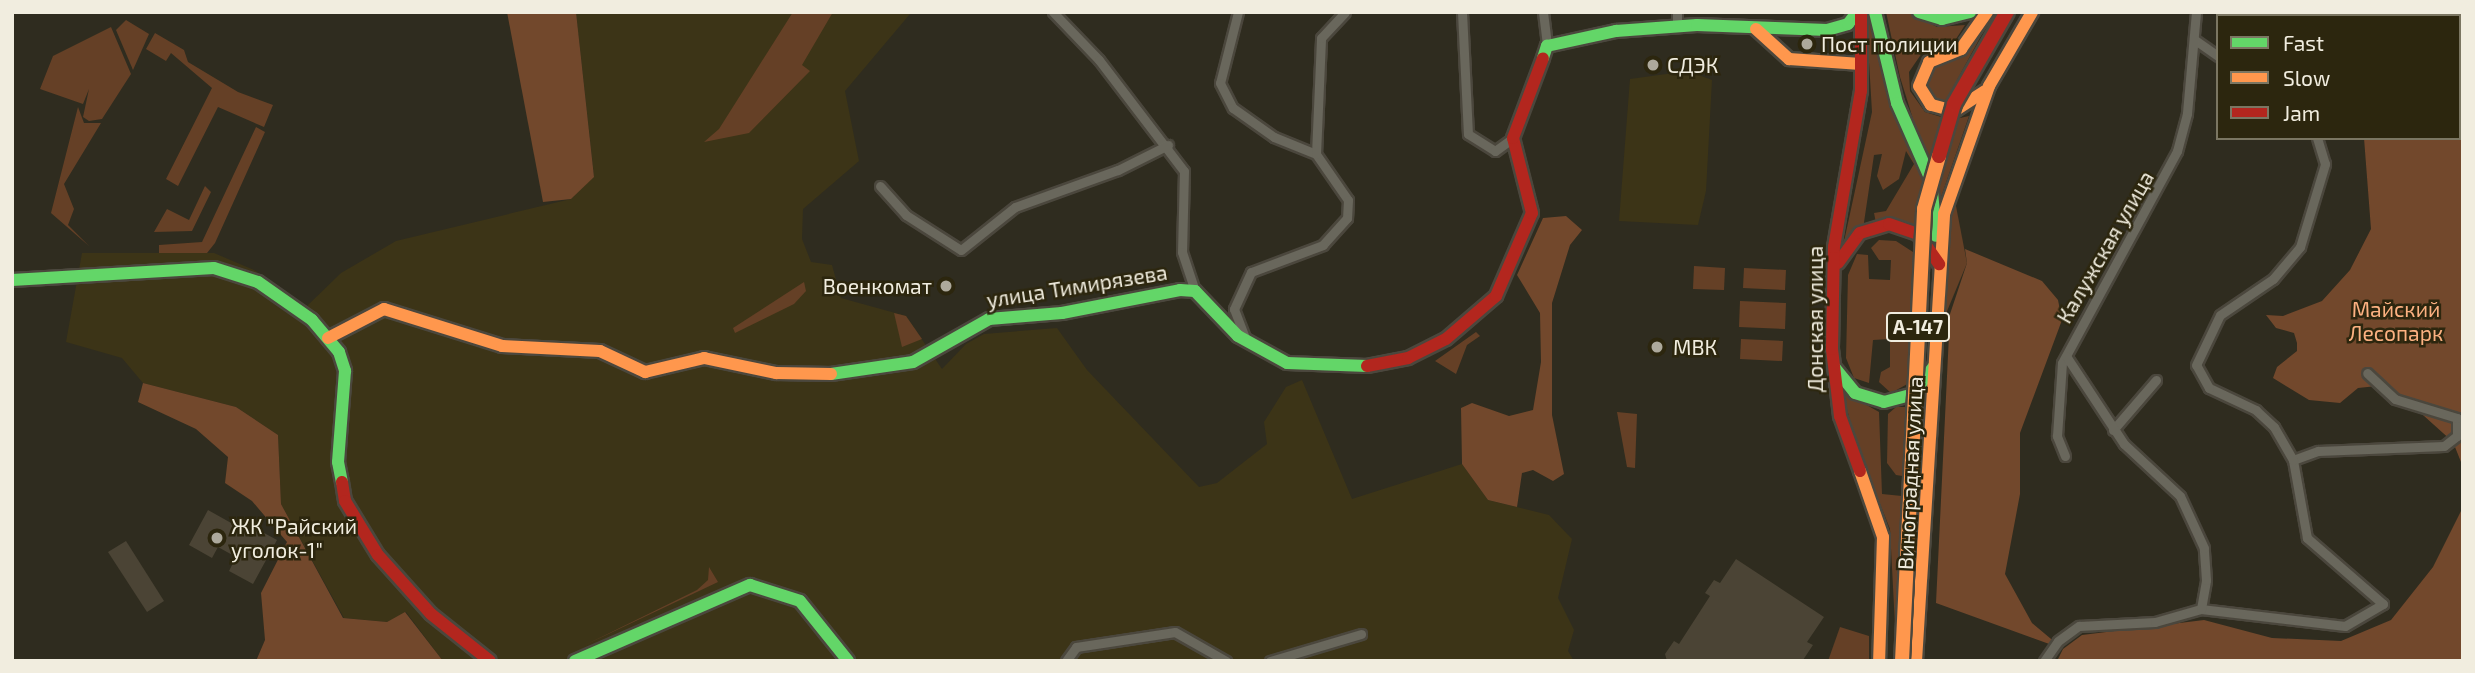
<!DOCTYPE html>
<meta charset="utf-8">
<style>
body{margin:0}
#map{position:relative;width:2475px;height:673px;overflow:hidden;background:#2f2c1f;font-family:"Exo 2",sans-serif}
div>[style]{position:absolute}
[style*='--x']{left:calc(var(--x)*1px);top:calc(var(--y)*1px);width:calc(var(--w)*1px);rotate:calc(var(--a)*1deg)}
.built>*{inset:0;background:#3c3417}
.green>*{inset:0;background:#654026}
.forest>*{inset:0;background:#72482c}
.building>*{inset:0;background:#4b4435}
.roads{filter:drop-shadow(2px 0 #4b473d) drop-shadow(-2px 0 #4b473d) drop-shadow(0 2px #4b473d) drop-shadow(0 -2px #4b473d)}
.street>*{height:9px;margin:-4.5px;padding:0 4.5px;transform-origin:4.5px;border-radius:4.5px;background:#69675c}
.fast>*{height:12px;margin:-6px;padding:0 6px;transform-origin:6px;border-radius:6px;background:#63d668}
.slow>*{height:12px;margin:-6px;padding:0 6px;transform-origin:6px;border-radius:6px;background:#ff974d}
.jam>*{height:12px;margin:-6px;padding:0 6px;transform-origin:6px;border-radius:6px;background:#b3261e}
.bridges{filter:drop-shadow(2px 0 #4b473d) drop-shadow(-2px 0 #4b473d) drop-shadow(0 2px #4b473d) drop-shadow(0 -2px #4b473d)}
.slow-bridge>*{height:14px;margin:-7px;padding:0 7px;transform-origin:7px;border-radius:7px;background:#ff974d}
.jam-bridge>*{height:14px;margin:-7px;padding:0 7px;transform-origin:7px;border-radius:7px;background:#b3261e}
.dots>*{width:19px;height:19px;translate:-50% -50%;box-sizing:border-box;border:4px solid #2c260e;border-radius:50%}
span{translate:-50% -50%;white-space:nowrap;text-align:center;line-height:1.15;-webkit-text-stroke:5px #2c260e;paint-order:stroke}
.shield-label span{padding:2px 5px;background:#2c260e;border:2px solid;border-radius:5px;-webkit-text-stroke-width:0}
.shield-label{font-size:19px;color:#f1eddf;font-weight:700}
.poi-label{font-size:21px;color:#f1eddf}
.left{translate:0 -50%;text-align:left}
.right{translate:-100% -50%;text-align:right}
.street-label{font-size:21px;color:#f1eddf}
.park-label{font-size:21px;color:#fcb181}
.frame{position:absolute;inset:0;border:14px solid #f1eddf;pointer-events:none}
.legend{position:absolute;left:2216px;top:14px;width:245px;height:126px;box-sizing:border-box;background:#2c260e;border:2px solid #7b7662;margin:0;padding:9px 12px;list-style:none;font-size:21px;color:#f1eddf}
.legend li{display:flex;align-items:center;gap:14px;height:35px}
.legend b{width:35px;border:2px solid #7b7662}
</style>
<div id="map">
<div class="built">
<div style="clip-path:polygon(576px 12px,910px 14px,845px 91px,859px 161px,803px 209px,802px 239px,811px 262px,832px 265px,841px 298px,906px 316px,942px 369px,966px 344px,984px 334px,1057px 328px,1087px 370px,1199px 487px,1217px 483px,1267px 444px,1264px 422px,1286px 387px,1302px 380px,1352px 499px,1462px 464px,1488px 500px,1549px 515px,1572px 539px,1558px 598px,1574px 630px,1568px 651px,1574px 661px,443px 661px,406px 612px,387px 622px,344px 618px,281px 504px,278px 435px,236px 407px,143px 383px,122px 358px,66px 342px,82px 253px,214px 253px,254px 270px,307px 306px,341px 273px,396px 241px,571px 199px,594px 176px)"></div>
<div style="clip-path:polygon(1688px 71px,1712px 80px,1706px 191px,1698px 225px,1619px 221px,1630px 79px)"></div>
</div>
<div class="green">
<div style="clip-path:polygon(793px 12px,833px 12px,802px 65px,810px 71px,749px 133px,704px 142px,719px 129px)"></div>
<div style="clip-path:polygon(1866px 12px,1872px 12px,1926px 176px,1919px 234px,1876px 223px,1874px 213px,1886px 211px,1914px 164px,1906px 151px,1899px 179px,1883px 190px,1877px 176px,1882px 154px,1874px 155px,1863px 229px,1843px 246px,1872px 112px)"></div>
<div style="clip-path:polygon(1886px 12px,1908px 12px,1937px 27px,1965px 25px,1956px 39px,1924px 50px,1909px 72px,1910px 91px,1925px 112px,1951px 120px,1969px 116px,1939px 203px,1900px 77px)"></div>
<div style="clip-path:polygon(126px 20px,149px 34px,133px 70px,116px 30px)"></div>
<div style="clip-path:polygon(1987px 25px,1945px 102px,1934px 97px,1926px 82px,1935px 65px,1968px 52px)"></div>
<div style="clip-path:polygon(111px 27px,131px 74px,102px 119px,89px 121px,83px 117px,89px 89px,83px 104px,40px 89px,53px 56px)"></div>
<div style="clip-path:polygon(155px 33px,184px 50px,188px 62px,238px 92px,273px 105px,264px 127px,218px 107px,178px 186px,166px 179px,212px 88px,171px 53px,166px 61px,146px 49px)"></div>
<div style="clip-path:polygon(78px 107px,84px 123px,101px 123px,64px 184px,74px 209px,68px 225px,89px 246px,51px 213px)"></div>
<div style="clip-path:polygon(256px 127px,265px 132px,215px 243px,207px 253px,159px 253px,159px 245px,202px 242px)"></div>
<div style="clip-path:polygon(205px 186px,211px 192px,192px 231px,154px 232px,167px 209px,189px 220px)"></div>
<div style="clip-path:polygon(1955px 201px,1967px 263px,1945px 316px,1949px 224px)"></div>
<div style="clip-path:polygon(1879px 240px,1896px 241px,1916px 254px,1911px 382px,1891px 393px,1879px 382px,1881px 372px,1890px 367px,1890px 339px,1873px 340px,1869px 383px,1854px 378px,1846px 358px,1848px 275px,1857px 254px,1868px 255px,1869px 279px,1890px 280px,1891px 260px,1879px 260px,1871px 248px)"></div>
<div style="clip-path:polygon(1694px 266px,1725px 268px,1724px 290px,1693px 289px)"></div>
<div style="clip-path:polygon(1744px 268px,1786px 270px,1785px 290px,1743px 288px)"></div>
<div style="clip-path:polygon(804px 282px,806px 291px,794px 304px,735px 333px,733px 328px)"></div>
<div style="clip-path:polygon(1740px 301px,1786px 303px,1785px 329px,1739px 327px)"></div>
<div style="clip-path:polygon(894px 313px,906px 316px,922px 339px,902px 347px)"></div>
<div style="clip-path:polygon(1476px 332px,1480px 336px,1467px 345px,1456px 374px,1435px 361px)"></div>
<div style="clip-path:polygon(1741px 339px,1783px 341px,1782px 361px,1740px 359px)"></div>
<div style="clip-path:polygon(1842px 391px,1879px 412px,1882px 494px,1902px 496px,1896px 645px,1890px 529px,1857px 446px)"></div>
<div style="clip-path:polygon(1896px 407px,1913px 407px,1920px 418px,1920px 461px,1909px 477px,1896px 475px,1887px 463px,1888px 414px)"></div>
<div style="clip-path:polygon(1617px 412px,1637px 414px,1635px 468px,1627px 467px)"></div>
<div style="clip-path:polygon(709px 567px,718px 582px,583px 646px,697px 590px,708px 580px)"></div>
<div style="clip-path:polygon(1840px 627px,1869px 636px,1869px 661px,1828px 661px)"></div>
</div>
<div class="forest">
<div style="clip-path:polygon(507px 12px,576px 12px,594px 177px,571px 199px,543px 202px)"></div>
<div style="clip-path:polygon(2329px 12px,2463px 12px,2463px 467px,2453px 442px,2404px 398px,2377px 386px,2358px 388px,2340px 403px,2309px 400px,2273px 378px,2277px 367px,2297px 351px,2297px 343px,2294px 333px,2276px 328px,2266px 315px,2283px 316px,2322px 301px,2350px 270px,2371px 229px,2364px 138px,2459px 138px,2459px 16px)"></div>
<div style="clip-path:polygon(1543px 218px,1566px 216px,1582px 230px,1570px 245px,1552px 303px,1552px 415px,1564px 474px,1553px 481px,1533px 470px,1522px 473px,1517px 507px,1488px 500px,1462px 464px,1461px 408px,1472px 403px,1509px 416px,1533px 410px,1541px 362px,1540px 313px,1517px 275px)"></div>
<div style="clip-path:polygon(1965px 249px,2042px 281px,2058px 300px,2062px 320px,2020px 433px,2020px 494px,2005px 574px,2032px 623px,2063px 649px,2082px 635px,2204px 620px,2272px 638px,2341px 641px,2391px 620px,2433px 567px,2463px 507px,2463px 661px,2057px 661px,2063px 649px,1936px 603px,1950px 314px,1967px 263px)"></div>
<div style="clip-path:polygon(143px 383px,236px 407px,278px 435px,281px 504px,343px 618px,387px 622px,405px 612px,443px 661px,256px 661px,265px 640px,261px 593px,287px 542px,252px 501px,225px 483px,228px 457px,196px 429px,138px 402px)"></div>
</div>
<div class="building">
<div style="clip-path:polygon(208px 510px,249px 533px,253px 527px,277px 540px,253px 584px,229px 571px,236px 557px,218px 547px,212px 558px,189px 545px)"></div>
<div style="clip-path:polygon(126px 541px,164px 601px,147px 612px,108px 552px)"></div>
<div style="clip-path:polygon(1736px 559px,1824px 617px,1807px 642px,1813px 645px,1803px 660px,1667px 661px,1665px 654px,1674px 641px,1679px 644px,1710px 596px,1705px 593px,1714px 580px,1720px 583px)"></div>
</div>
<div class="roads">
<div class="street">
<div style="--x:1053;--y:12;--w:66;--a:46.2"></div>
<div style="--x:1099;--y:60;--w:140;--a:52.6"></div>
<div style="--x:1184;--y:171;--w:81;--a:91.4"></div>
<div style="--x:1182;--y:252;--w:41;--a:71.6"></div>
<div style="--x:1238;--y:12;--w:73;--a:104.2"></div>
<div style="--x:1220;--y:83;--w:28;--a:63"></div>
<div style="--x:1233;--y:108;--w:50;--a:35.3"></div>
<div style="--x:1274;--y:137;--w:45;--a:22"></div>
<div style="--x:1316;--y:154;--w:56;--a:55.2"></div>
<div style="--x:1348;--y:200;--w:18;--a:93"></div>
<div style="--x:1347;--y:218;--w:36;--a:132"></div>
<div style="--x:1323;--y:245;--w:77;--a:159.4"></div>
<div style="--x:1251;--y:272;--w:41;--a:114.7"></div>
<div style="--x:1234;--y:309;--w:30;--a:69"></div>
<div style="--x:1462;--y:12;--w:122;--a:87.2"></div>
<div style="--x:1468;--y:134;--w:32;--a:32"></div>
<div style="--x:1495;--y:151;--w:22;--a:-36"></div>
<div style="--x:1543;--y:12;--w:34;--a:83"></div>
<div style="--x:1677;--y:26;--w:14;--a:-90"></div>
<div style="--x:2195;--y:40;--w:28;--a:35"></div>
<div style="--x:1316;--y:154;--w:116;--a:-87.5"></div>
<div style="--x:1321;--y:38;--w:35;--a:-47"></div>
<div style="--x:880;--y:186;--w:39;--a:48"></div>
<div style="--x:906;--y:215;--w:65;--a:32.5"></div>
<div style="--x:961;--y:250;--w:69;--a:-38.5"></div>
<div style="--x:1015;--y:207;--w:109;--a:-19.8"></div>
<div style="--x:1118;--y:170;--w:56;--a:-26.6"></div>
<div style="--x:2113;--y:430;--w:66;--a:-49.3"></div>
<div style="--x:2065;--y:456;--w:22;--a:-112"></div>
<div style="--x:2057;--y:436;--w:73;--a:-86.1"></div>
<div style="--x:2062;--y:363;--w:241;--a:-61.5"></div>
<div style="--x:2177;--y:151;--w:39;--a:-75"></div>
<div style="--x:2187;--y:113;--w:101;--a:-84.9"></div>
<div style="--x:2293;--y:460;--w:27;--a:-20"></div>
<div style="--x:2318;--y:451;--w:126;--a:-2.3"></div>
<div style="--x:2444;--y:446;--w:16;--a:-38"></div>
<div style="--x:2457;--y:436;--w:18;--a:-90"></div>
<div style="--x:2457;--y:418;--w:65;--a:-163"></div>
<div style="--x:2395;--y:399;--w:38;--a:-137"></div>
<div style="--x:2201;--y:609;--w:145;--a:6.7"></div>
<div style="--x:2345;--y:626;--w:44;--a:-30.1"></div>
<div style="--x:2383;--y:604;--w:101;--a:-139"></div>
<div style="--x:2307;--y:538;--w:79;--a:-100.2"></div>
<div style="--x:2293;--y:460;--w:38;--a:-120"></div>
<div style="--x:2274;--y:427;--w:25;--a:-137"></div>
<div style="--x:2256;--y:410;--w:52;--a:-154.9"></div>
<div style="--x:2209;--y:388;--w:26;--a:-119"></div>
<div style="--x:2196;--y:365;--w:55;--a:-64.4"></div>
<div style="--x:2220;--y:315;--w:64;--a:-34.2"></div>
<div style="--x:2273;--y:279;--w:42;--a:-49.8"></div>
<div style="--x:2300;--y:247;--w:87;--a:-73.2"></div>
<div style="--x:2325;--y:164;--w:27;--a:-107"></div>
<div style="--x:1066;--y:661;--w:17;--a:-54"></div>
<div style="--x:1076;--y:647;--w:100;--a:-8.6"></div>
<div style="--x:1175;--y:632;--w:59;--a:29.6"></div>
<div style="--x:1270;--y:661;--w:95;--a:-16.5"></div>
<div style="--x:2044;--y:661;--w:24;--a:-55"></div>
<div style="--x:2058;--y:641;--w:26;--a:-36"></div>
<div style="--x:2079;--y:626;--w:76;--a:-3"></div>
<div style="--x:2155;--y:622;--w:48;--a:-15.8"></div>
<div style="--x:2201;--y:609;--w:29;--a:-80"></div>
<div style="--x:2206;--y:580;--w:32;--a:-94"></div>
<div style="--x:2204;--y:548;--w:57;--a:-114.8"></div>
<div style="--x:2180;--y:496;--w:76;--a:-137.1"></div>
<div style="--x:2124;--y:444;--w:105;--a:-123.4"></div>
</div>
<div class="fast">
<div style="--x:1875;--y:12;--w:94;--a:76.4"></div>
<div style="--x:1897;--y:103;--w:84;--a:66.2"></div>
<div style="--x:1931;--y:180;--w:56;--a:84.9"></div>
<div style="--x:1919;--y:12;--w:24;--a:17"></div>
<div style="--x:1942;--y:19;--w:29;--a:-14"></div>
<div style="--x:1543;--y:58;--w:13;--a:-72"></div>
<div style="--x:1547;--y:46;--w:71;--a:-12.3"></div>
<div style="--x:1616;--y:31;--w:81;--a:-4.2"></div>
<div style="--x:1697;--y:25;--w:130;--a:2.2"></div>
<div style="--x:1827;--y:30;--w:22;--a:-16"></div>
<div style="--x:1848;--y:24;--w:15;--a:-53"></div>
<div style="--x:12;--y:280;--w:202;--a:-3.4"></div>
<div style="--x:214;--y:268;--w:46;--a:17.7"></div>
<div style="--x:258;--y:282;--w:66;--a:35.1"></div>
<div style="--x:312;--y:320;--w:42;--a:49.8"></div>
<div style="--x:339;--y:352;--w:20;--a:72"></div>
<div style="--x:345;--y:371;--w:91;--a:94.4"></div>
<div style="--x:338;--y:462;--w:20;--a:79"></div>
<div style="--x:1835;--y:368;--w:32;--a:51"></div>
<div style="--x:1855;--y:393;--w:30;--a:17"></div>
<div style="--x:1884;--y:402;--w:30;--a:-15"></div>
<div style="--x:1913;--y:394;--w:35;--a:-53"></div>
<div style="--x:831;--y:374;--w:83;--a:-8.3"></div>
<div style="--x:913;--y:362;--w:87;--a:-29.5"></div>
<div style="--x:989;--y:319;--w:73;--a:-4.7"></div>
<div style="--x:1062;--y:313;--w:120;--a:-11"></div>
<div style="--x:1180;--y:290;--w:15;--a:4"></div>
<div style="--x:1195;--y:291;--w:62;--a:46.3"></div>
<div style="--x:1238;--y:336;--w:56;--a:28.9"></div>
<div style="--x:1287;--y:363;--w:80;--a:2.1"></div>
<div style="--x:575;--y:661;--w:191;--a:-23.5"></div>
<div style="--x:750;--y:585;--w:52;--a:17.7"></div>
<div style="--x:800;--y:601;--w:77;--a:51.3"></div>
</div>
<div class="slow">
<div style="--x:1756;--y:29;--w:45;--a:42.3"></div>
<div style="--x:1789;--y:59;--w:72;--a:4"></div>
<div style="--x:1985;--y:91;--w:37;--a:147"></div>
<div style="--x:1954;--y:111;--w:24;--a:-165"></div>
<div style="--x:1931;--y:105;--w:22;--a:-122"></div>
<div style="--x:1919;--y:86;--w:26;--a:-67"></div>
<div style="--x:1929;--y:62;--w:35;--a:-22"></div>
<div style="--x:1961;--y:49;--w:45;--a:-54.9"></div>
<div style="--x:328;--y:338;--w:63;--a:-27.4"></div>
<div style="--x:384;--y:309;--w:124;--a:17.4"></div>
<div style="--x:502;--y:346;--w:98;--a:2.9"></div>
<div style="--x:600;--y:351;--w:50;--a:25"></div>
<div style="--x:645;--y:372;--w:61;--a:-13.3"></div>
<div style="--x:704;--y:358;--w:74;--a:11.8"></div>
<div style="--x:776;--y:373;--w:55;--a:1"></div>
<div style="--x:1860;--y:471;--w:70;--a:70.8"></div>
<div style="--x:1883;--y:537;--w:124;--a:91.8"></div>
<div style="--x:1916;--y:661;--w:448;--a:-86.4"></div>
<div style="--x:1944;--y:214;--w:136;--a:-70.6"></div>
<div style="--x:1989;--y:86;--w:86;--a:-59.8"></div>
</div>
<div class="jam">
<div style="--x:1838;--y:263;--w:37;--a:-54"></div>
<div style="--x:1860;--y:233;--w:30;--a:-17"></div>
<div style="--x:1889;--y:224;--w:31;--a:19"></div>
<div style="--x:1918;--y:234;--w:37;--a:55"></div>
<div style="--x:1367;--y:366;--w:42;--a:-11"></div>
<div style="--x:1408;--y:358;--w:42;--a:-26.6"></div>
<div style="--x:1446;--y:339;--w:66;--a:-40.7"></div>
<div style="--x:1496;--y:296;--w:90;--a:-66.6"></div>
<div style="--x:1532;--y:213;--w:77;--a:-104.2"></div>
<div style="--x:1513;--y:138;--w:85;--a:-69.4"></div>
<div style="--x:1860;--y:471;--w:59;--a:-110"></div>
<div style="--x:1840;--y:416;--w:67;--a:-96.8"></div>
<div style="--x:1832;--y:349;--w:102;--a:-88.9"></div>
<div style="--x:1834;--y:247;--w:158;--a:-80.2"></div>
<div style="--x:1861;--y:91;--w:79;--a:-90"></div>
<div style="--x:342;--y:482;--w:19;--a:81"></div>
<div style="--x:345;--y:501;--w:63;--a:58.6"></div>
<div style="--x:378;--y:555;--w:79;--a:48.1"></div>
<div style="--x:431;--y:614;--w:75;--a:38.5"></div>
</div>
</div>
<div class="bridges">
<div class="slow-bridge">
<div style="--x:1902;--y:661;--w:453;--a:-87.2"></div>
<div style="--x:1924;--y:209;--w:55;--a:-74.2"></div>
</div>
<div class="jam-bridge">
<div style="--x:1939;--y:156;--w:54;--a:-73.9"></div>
<div style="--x:1954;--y:104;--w:106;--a:-60.1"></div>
</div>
</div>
<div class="dots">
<div style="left:1807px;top:44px;background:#ada99c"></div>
<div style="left:1653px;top:65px;background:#ada99c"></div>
<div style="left:946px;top:286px;background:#ada99c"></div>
<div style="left:1657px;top:347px;background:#ada99c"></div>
<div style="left:217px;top:538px;background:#ada99c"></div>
</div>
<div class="shield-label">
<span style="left:1918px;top:327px">А-147</span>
</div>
<div class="poi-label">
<span class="left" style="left:1821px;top:44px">Пост полиции</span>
<span class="left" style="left:1667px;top:65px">СДЭК</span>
<span class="right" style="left:932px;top:286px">Военкомат</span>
<span class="left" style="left:1673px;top:347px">МВК</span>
<span class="left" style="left:231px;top:538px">ЖК "Райский<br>уголок-1"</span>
</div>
<div class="street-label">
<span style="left:2105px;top:247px;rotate:-60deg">Калужская улица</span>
<span style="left:1077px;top:286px;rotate:-9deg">улица Тимирязева</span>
<span style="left:1815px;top:319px;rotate:-90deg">Донская улица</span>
<span style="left:1910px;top:473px;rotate:-87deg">Виноградная улица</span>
</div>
<div class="park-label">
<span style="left:2396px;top:321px">Майский<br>Лесопарк</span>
</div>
<div class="frame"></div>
<ul class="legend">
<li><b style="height:9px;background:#63d668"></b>Fast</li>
<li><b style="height:9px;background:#ff974d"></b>Slow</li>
<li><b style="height:9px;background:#b3261e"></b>Jam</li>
</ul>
</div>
